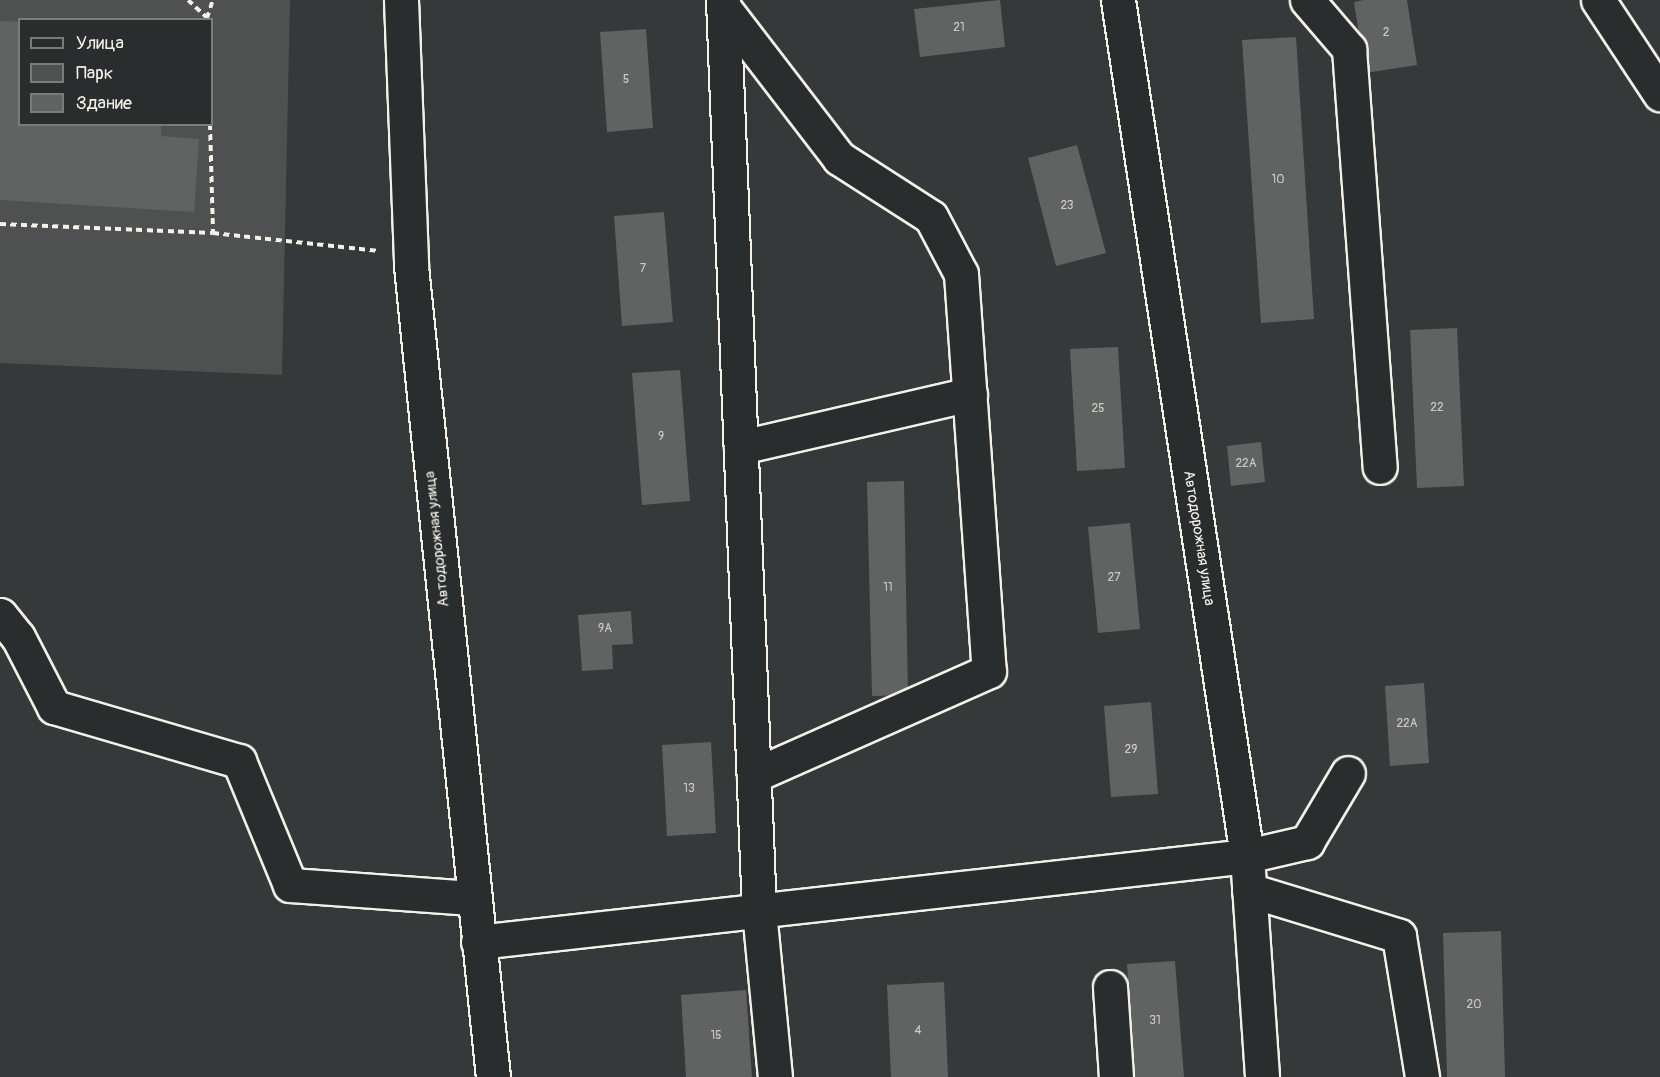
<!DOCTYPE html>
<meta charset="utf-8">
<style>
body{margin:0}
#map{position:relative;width:1660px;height:1077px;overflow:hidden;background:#363939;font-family:Pangolin,sans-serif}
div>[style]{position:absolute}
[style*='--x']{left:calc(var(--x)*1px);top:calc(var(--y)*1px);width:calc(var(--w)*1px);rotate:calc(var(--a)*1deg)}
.green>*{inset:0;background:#4e514f}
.building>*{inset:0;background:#616362}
.path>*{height:4px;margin-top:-2px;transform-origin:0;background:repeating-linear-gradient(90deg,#f4f1e8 0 6px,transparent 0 10.5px)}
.roads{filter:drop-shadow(2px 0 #f4f1e8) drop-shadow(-2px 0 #f4f1e8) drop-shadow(0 2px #f4f1e8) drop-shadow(0 -2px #f4f1e8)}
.minor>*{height:33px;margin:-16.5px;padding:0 16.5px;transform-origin:16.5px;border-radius:16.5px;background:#2a2d2e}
.major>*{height:33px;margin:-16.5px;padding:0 16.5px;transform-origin:16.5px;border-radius:16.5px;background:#2a2d2e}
span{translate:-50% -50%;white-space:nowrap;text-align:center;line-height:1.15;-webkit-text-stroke:6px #2a2d2e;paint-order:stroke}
.number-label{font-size:12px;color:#cfcec6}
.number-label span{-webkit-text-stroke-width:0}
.street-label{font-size:15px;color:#f4f1e8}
.legend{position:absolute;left:18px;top:18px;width:195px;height:108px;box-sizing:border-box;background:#2a2d2e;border:2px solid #7b7b78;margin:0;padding:8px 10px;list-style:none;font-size:18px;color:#f4f1e8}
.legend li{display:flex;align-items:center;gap:12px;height:30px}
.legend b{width:30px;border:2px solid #7b7b78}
</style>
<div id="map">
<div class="green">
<div style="clip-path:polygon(evenodd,0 0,290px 0,282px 375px,0 363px,0 0,20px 20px,212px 20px,212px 124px,20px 124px,20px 20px)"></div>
</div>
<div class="building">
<div style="clip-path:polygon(1000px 0,1005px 47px,920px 57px,914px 9px)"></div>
<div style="clip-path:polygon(1364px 0,1407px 0,1417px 65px,1365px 73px,1354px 2px)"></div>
<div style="clip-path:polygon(0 21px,20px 22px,20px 124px,161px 124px,161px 136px,199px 139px,194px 212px,0 200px)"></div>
<div style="clip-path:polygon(646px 29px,653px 128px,607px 132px,600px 32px)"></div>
<div style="clip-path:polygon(1296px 37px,1314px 319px,1261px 323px,1242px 40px)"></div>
<div style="clip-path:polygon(1077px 145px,1106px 253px,1056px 266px,1028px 158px)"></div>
<div style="clip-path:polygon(664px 212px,673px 322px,622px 326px,614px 216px)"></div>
<div style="clip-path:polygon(1457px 328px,1464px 486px,1417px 488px,1410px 330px)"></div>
<div style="clip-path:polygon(1118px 347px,1125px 468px,1077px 471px,1070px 349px)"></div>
<div style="clip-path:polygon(680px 370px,690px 501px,642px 505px,632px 373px)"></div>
<div style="clip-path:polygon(1261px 442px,1265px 482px,1231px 486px,1227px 446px)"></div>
<div style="clip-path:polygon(904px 481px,908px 695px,872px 696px,867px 482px)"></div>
<div style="clip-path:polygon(1130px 523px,1140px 629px,1098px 633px,1088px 527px)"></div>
<div style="clip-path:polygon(631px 611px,633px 644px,612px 645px,613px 669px,582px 671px,578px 615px)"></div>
<div style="clip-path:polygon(1424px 683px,1429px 763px,1390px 766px,1385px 686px)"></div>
<div style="clip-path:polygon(1151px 702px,1158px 794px,1111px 797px,1104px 706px)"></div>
<div style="clip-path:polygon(711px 742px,716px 833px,667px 836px,662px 745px)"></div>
<div style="clip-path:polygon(1501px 931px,1505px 1077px,1447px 1077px,1443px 933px)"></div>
<div style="clip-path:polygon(1175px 961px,1184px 1077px,1135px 1077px,1127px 964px)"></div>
<div style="clip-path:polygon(944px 982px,948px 1077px,891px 1077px,887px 985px)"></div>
<div style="clip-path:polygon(746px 990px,752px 1077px,686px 1077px,681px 995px)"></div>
</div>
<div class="path">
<div style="--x:188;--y:0;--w:26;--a:43"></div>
<div style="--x:207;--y:18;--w:19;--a:-72"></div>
<div style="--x:210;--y:124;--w:109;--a:88.4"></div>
<div style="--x:213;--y:233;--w:167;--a:6.2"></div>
<div style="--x:0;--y:224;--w:213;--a:2.4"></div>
</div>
<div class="roads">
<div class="minor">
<div style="--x:723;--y:0;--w:912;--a:87.74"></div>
<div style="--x:759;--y:911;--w:167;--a:84.5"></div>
<div style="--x:1118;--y:0;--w:866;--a:81.43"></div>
<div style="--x:1247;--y:856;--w:222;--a:86.1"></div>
<div style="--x:1307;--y:0;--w:65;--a:49.4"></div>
<div style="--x:1349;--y:49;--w:419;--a:85.8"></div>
<div style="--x:1598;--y:0;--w:113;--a:56.6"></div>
<div style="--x:724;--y:8;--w:189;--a:52.5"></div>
<div style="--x:839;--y:158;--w:109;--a:32.7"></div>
<div style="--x:931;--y:217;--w:64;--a:62.2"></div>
<div style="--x:961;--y:274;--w:398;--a:86"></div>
<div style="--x:989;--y:671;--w:257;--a:156.1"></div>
<div style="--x:741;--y:447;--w:235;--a:-13"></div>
<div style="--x:0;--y:615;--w:28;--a:51"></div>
<div style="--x:18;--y:637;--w:79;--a:62.8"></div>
<div style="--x:54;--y:707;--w:193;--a:16.3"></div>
<div style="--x:239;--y:761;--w:134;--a:67.6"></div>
<div style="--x:290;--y:885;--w:183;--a:4.1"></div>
<div style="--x:1249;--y:890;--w:157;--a:17"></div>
<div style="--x:1399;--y:936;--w:143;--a:80.7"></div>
<div style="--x:478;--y:942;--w:774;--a:-6.38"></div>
<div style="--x:1247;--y:856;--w:62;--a:-13.1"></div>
<div style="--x:1307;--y:842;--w:80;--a:-59.3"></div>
<div style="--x:1110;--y:987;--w:90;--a:86.2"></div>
</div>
<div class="major">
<div style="--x:401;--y:0;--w:266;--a:87.8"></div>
<div style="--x:411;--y:266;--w:815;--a:84.23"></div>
</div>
</div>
<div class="number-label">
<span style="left:959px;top:28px">21</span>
<span style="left:1386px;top:33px">2</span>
<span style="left:626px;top:80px">5</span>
<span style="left:1278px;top:180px">10</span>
<span style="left:1067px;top:206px">23</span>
<span style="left:643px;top:269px">7</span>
<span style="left:1437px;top:408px">22</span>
<span style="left:1098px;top:409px">25</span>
<span style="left:661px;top:437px">9</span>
<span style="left:1246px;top:464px">22А</span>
<span style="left:1114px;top:578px">27</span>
<span style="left:888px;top:588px">11</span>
<span style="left:605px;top:629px">9А</span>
<span style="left:1407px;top:724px">22А</span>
<span style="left:1131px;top:750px">29</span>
<span style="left:689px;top:789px">13</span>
<span style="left:1474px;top:1005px">20</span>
<span style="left:1155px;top:1021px">31</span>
<span style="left:918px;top:1031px">4</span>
<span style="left:716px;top:1036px">15</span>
</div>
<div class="street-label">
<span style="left:1199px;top:538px;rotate:81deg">Автодорожная улица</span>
<span style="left:437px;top:539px;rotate:-96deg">Автодорожная улица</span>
</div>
<ul class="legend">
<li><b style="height:8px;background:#2a2d2e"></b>Улица</li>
<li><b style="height:16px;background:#4e514f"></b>Парк</li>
<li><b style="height:16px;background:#616362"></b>Здание</li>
</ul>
</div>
